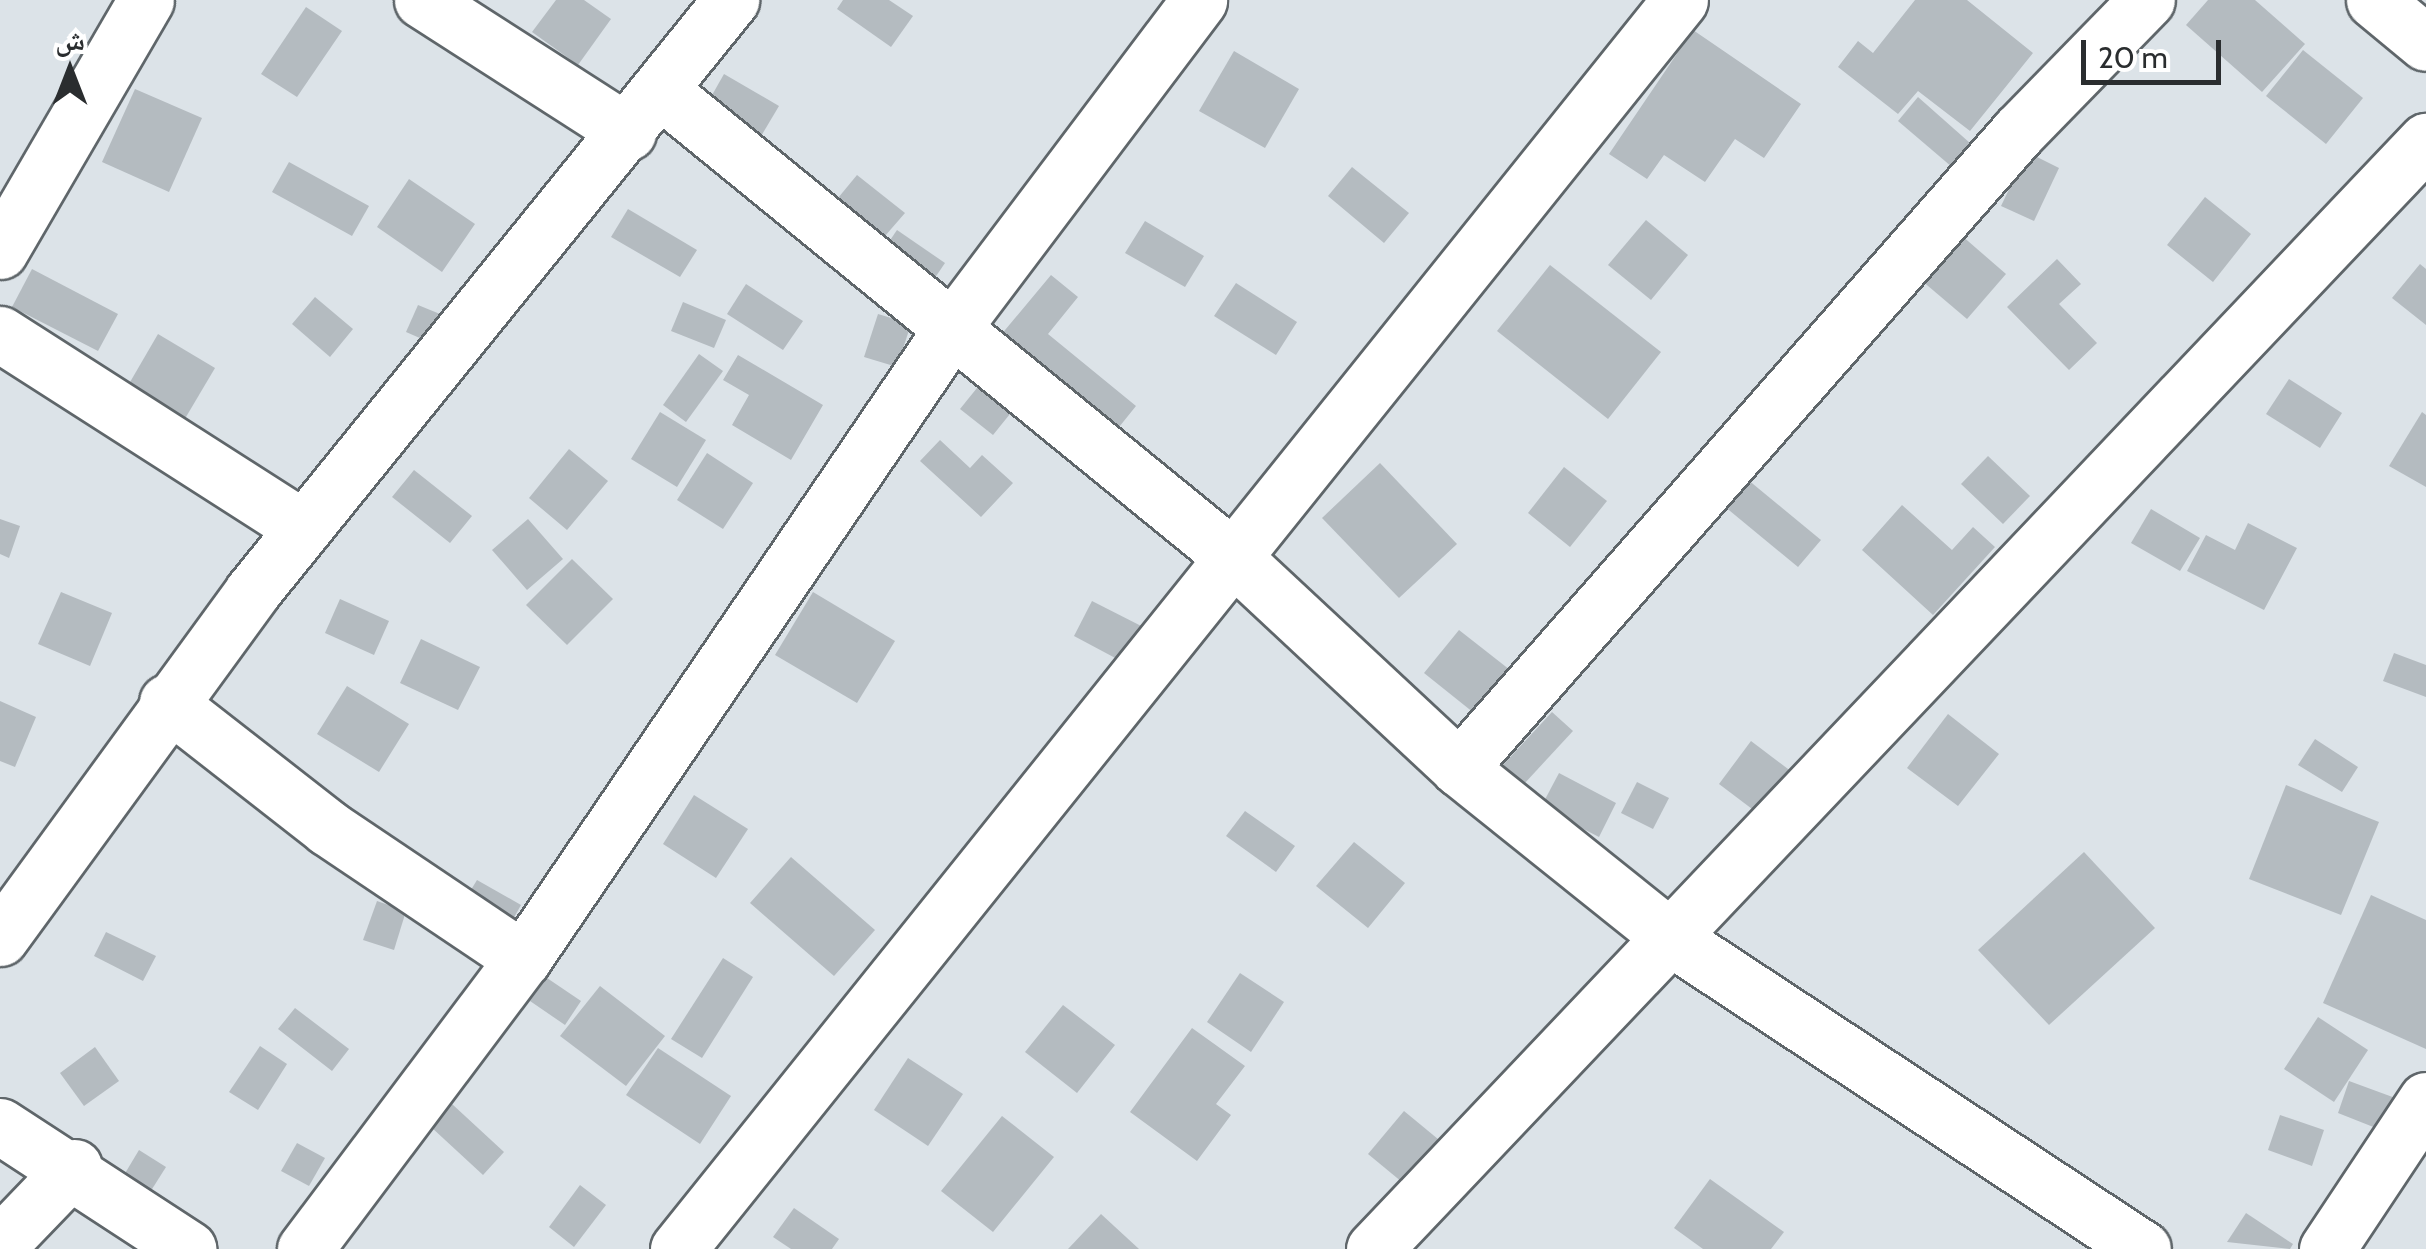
<!DOCTYPE html>
<meta charset="utf-8">
<style>
body{margin:0}
#map{position:relative;width:2426px;height:1249px;overflow:hidden;background:#dce3e8;font-family:Cabin,"Noto Naskh Arabic",sans-serif}
div>[style]{position:absolute}
[style*='--x']{left:calc(var(--x)*1px);top:calc(var(--y)*1px);width:calc(var(--w)*1px);rotate:calc(var(--a)*1deg)}
.building>*{inset:0;background:#b4bbc0}
.roads{filter:drop-shadow(2px 0 #5f666a) drop-shadow(-2px 0 #5f666a) drop-shadow(0 2px #5f666a) drop-shadow(0 -2px #5f666a)}
.minor>*{height:55px;margin:-27.5px;padding:0 27.5px;transform-origin:27.5px;border-radius:27.5px;background:#fff}
span{translate:-50% -50%;white-space:nowrap;text-align:center;line-height:1.15;-webkit-text-stroke:8px #fff;paint-order:stroke}
.north{position:absolute;left:20px;top:20px;width:100px;height:100px;-webkit-text-stroke:8px #fff;paint-order:stroke;rotate:0deg;font-size:28px;font-weight:700;line-height:40px;text-align:center;color:#2a2d2f}
.north::after{content:'';display:block;margin:auto;width:35px;height:45px;background:#2a2d2f;clip-path:polygon(50% 0,100% 100%,50% 72%,0 100%)}
.scale{position:absolute;left:2081px;top:40px;width:140px;height:45px;box-sizing:border-box;border:5px solid #2a2d2f;border-top:0;padding-left:12px;font-size:30px;line-height:35px;white-space:nowrap;color:#2a2d2f;-webkit-text-stroke:8px #fff;paint-order:stroke}
</style>
<div id="map">
<div class="building">
<div style="clip-path:polygon(556px 0,584px 0,611px 19px,578px 65px,532px 32px)"></div>
<div style="clip-path:polygon(843px 0,889px 0,913px 16px,891px 47px,837px 9px)"></div>
<div style="clip-path:polygon(1915px 0,1967px 0,2033px 53px,1970px 131px,1918px 91px,1898px 114px,1838px 67px,1858px 41px,1873px 53px)"></div>
<div style="clip-path:polygon(2208px 0,2255px 0,2305px 44px,2262px 92px,2186px 25px)"></div>
<div style="clip-path:polygon(306px 7px,342px 31px,297px 97px,261px 74px)"></div>
<div style="clip-path:polygon(1693px 30px,1801px 104px,1764px 158px,1735px 139px,1705px 182px,1664px 155px,1647px 179px,1609px 154px)"></div>
<div style="clip-path:polygon(2303px 50px,2363px 98px,2326px 144px,2266px 96px)"></div>
<div style="clip-path:polygon(1234px 51px,1299px 89px,1265px 148px,1199px 111px)"></div>
<div style="clip-path:polygon(724px 74px,779px 106px,757px 143px,703px 111px)"></div>
<div style="clip-path:polygon(135px 89px,202px 118px,169px 192px,102px 162px)"></div>
<div style="clip-path:polygon(1918px 97px,1979px 151px,1959px 173px,1898px 121px)"></div>
<div style="clip-path:polygon(2027px 152px,2059px 168px,2034px 221px,2001px 206px)"></div>
<div style="clip-path:polygon(289px 162px,369px 206px,352px 236px,272px 192px)"></div>
<div style="clip-path:polygon(1352px 167px,1409px 213px,1384px 243px,1328px 196px)"></div>
<div style="clip-path:polygon(857px 175px,905px 213px,885px 236px,838px 198px)"></div>
<div style="clip-path:polygon(409px 179px,475px 224px,442px 272px,377px 227px)"></div>
<div style="clip-path:polygon(2205px 197px,2251px 234px,2213px 282px,2167px 245px)"></div>
<div style="clip-path:polygon(628px 209px,697px 250px,680px 277px,611px 237px)"></div>
<div style="clip-path:polygon(1646px 220px,1688px 255px,1651px 300px,1608px 265px)"></div>
<div style="clip-path:polygon(1145px 221px,1204px 256px,1185px 287px,1125px 253px)"></div>
<div style="clip-path:polygon(897px 230px,945px 263px,928px 288px,880px 255px)"></div>
<div style="clip-path:polygon(1961px 235px,2006px 274px,1967px 319px,1921px 280px)"></div>
<div style="clip-path:polygon(2057px 259px,2081px 284px,2059px 304px,2097px 343px,2069px 370px,2007px 307px)"></div>
<div style="clip-path:polygon(2420px 264px,2426px 269px,2426px 325px,2392px 298px)"></div>
<div style="clip-path:polygon(1550px 265px,1661px 352px,1608px 419px,1497px 331px)"></div>
<div style="clip-path:polygon(32px 269px,118px 314px,98px 351px,12px 307px)"></div>
<div style="clip-path:polygon(1051px 275px,1078px 297px,1048px 334px,1136px 406px,1111px 437px,995px 342px)"></div>
<div style="clip-path:polygon(1236px 283px,1297px 322px,1276px 355px,1214px 316px)"></div>
<div style="clip-path:polygon(746px 284px,803px 321px,783px 350px,727px 314px)"></div>
<div style="clip-path:polygon(315px 297px,353px 329px,330px 357px,292px 324px)"></div>
<div style="clip-path:polygon(683px 302px,726px 320px,714px 348px,671px 331px)"></div>
<div style="clip-path:polygon(418px 305px,440px 314px,429px 342px,406px 332px)"></div>
<div style="clip-path:polygon(878px 314px,911px 324px,897px 367px,864px 357px)"></div>
<div style="clip-path:polygon(158px 334px,215px 368px,183px 422px,126px 389px)"></div>
<div style="clip-path:polygon(699px 354px,723px 371px,686px 422px,663px 405px)"></div>
<div style="clip-path:polygon(738px 355px,823px 405px,791px 460px,732px 425px,749px 395px,723px 380px)"></div>
<div style="clip-path:polygon(2289px 379px,2342px 413px,2320px 448px,2266px 414px)"></div>
<div style="clip-path:polygon(981px 383px,1014px 409px,993px 435px,960px 409px)"></div>
<div style="clip-path:polygon(660px 412px,706px 440px,677px 487px,631px 459px)"></div>
<div style="clip-path:polygon(2422px 412px,2426px 415px,2426px 487px,2389px 466px)"></div>
<div style="clip-path:polygon(940px 440px,970px 468px,982px 455px,1013px 483px,981px 517px,920px 461px)"></div>
<div style="clip-path:polygon(569px 449px,608px 481px,567px 530px,529px 498px)"></div>
<div style="clip-path:polygon(707px 453px,753px 483px,723px 529px,677px 500px)"></div>
<div style="clip-path:polygon(1988px 456px,2030px 496px,2003px 524px,1961px 484px)"></div>
<div style="clip-path:polygon(1380px 463px,1457px 544px,1399px 598px,1322px 518px)"></div>
<div style="clip-path:polygon(1564px 467px,1607px 501px,1570px 547px,1528px 513px)"></div>
<div style="clip-path:polygon(414px 470px,472px 516px,450px 543px,392px 497px)"></div>
<div style="clip-path:polygon(1747px 479px,1821px 540px,1798px 567px,1724px 506px)"></div>
<div style="clip-path:polygon(1902px 505px,1952px 550px,1973px 527px,1995px 547px,1933px 615px,1862px 550px)"></div>
<div style="clip-path:polygon(2151px 509px,2200px 538px,2180px 571px,2131px 543px)"></div>
<div style="clip-path:polygon(0 519px,20px 526px,9px 558px,0 554px)"></div>
<div style="clip-path:polygon(528px 519px,563px 559px,527px 590px,492px 550px)"></div>
<div style="clip-path:polygon(2248px 523px,2297px 548px,2264px 610px,2187px 571px,2206px 535px,2235px 550px)"></div>
<div style="clip-path:polygon(572px 559px,613px 599px,567px 645px,526px 605px)"></div>
<div style="clip-path:polygon(61px 592px,112px 613px,90px 666px,38px 644px)"></div>
<div style="clip-path:polygon(813px 592px,895px 641px,857px 703px,775px 655px)"></div>
<div style="clip-path:polygon(340px 599px,389px 621px,374px 655px,325px 633px)"></div>
<div style="clip-path:polygon(1092px 601px,1153px 632px,1134px 668px,1074px 636px)"></div>
<div style="clip-path:polygon(1459px 630px,1519px 677px,1484px 721px,1424px 673px)"></div>
<div style="clip-path:polygon(421px 639px,480px 667px,458px 710px,400px 683px)"></div>
<div style="clip-path:polygon(2394px 653px,2426px 665px,2426px 697px,2383px 681px)"></div>
<div style="clip-path:polygon(347px 686px,409px 724px,379px 772px,317px 734px)"></div>
<div style="clip-path:polygon(0 701px,36px 717px,15px 767px,0 761px)"></div>
<div style="clip-path:polygon(1552px 712px,1573px 731px,1511px 798px,1490px 779px)"></div>
<div style="clip-path:polygon(1948px 714px,1999px 754px,1958px 806px,1907px 768px)"></div>
<div style="clip-path:polygon(2315px 739px,2358px 767px,2342px 792px,2298px 765px)"></div>
<div style="clip-path:polygon(1751px 741px,1796px 775px,1764px 818px,1719px 784px)"></div>
<div style="clip-path:polygon(1559px 773px,1616px 803px,1599px 837px,1541px 807px)"></div>
<div style="clip-path:polygon(1637px 782px,1669px 798px,1653px 829px,1621px 813px)"></div>
<div style="clip-path:polygon(2286px 785px,2379px 822px,2341px 915px,2249px 879px)"></div>
<div style="clip-path:polygon(694px 795px,748px 829px,716px 878px,663px 844px)"></div>
<div style="clip-path:polygon(1245px 811px,1295px 846px,1276px 872px,1226px 836px)"></div>
<div style="clip-path:polygon(1354px 842px,1405px 883px,1368px 928px,1316px 886px)"></div>
<div style="clip-path:polygon(2084px 852px,2155px 928px,2049px 1025px,1978px 950px)"></div>
<div style="clip-path:polygon(791px 857px,875px 930px,834px 976px,750px 903px)"></div>
<div style="clip-path:polygon(477px 880px,521px 905px,508px 928px,463px 903px)"></div>
<div style="clip-path:polygon(2371px 895px,2426px 920px,2426px 1049px,2323px 1003px)"></div>
<div style="clip-path:polygon(377px 901px,406px 911px,394px 950px,363px 940px)"></div>
<div style="clip-path:polygon(106px 932px,156px 956px,143px 981px,94px 956px)"></div>
<div style="clip-path:polygon(723px 958px,753px 977px,702px 1058px,671px 1039px)"></div>
<div style="clip-path:polygon(1240px 973px,1284px 1002px,1251px 1052px,1207px 1022px)"></div>
<div style="clip-path:polygon(547px 978px,581px 1001px,565px 1025px,530px 1001px)"></div>
<div style="clip-path:polygon(600px 986px,665px 1036px,626px 1086px,560px 1036px)"></div>
<div style="clip-path:polygon(1063px 1005px,1115px 1045px,1077px 1093px,1025px 1052px)"></div>
<div style="clip-path:polygon(295px 1008px,349px 1049px,332px 1071px,278px 1029px)"></div>
<div style="clip-path:polygon(2318px 1017px,2368px 1050px,2334px 1102px,2284px 1069px)"></div>
<div style="clip-path:polygon(1192px 1028px,1245px 1066px,1216px 1104px,1231px 1115px,1197px 1161px,1130px 1112px)"></div>
<div style="clip-path:polygon(260px 1046px,287px 1064px,258px 1110px,229px 1092px)"></div>
<div style="clip-path:polygon(95px 1047px,119px 1081px,84px 1106px,60px 1073px)"></div>
<div style="clip-path:polygon(658px 1048px,731px 1096px,700px 1144px,626px 1095px)"></div>
<div style="clip-path:polygon(908px 1058px,963px 1094px,928px 1146px,874px 1110px)"></div>
<div style="clip-path:polygon(2349px 1081px,2398px 1099px,2386px 1132px,2338px 1113px)"></div>
<div style="clip-path:polygon(452px 1104px,504px 1152px,483px 1175px,431px 1127px)"></div>
<div style="clip-path:polygon(1404px 1111px,1444px 1144px,1408px 1187px,1368px 1154px)"></div>
<div style="clip-path:polygon(2280px 1115px,2324px 1130px,2312px 1166px,2268px 1150px)"></div>
<div style="clip-path:polygon(1002px 1116px,1054px 1157px,993px 1232px,941px 1191px)"></div>
<div style="clip-path:polygon(297px 1143px,325px 1158px,309px 1186px,281px 1171px)"></div>
<div style="clip-path:polygon(139px 1150px,166px 1167px,147px 1197px,121px 1180px)"></div>
<div style="clip-path:polygon(1710px 1179px,1784px 1232px,1771px 1249px,1703px 1249px,1674px 1228px)"></div>
<div style="clip-path:polygon(580px 1185px,606px 1205px,574px 1247px,549px 1227px)"></div>
<div style="clip-path:polygon(794px 1208px,839px 1239px,832px 1249px,791px 1249px,773px 1237px)"></div>
<div style="clip-path:polygon(2246px 1213px,2293px 1244px,2290px 1249px,2227px 1242px)"></div>
<div style="clip-path:polygon(1101px 1214px,1139px 1249px,1068px 1249px)"></div>
</div>
<div class="roads">
<div class="minor">
<div style="--x:422;--y:0;--w:245;--a:32.7"></div>
<div style="--x:2374;--y:0;--w:67;--a:39.6"></div>
<div style="--x:661;--y:91;--w:741;--a:39.19"></div>
<div style="--x:1235;--y:559;--w:306;--a:43"></div>
<div style="--x:1459;--y:768;--w:272;--a:38.7"></div>
<div style="--x:1671;--y:938;--w:565;--a:33.38"></div>
<div style="--x:0;--y:251;--w:290;--a:-59.8"></div>
<div style="--x:0;--y:334;--w:360;--a:32.6"></div>
<div style="--x:167;--y:702;--w:204;--a:38"></div>
<div style="--x:328;--y:828;--w:235;--a:33.9"></div>
<div style="--x:1459;--y:768;--w:848;--a:-48.68"></div>
<div style="--x:2019;--y:131;--w:183;--a:-45.7"></div>
<div style="--x:0;--y:938;--w:428;--a:-53.9"></div>
<div style="--x:252;--y:592;--w:762;--a:-51.02"></div>
<div style="--x:0;--y:1126;--w:225;--a:33.1"></div>
<div style="--x:0;--y:1244;--w:107;--a:-46.1"></div>
<div style="--x:305;--y:1249;--w:363;--a:-53.1"></div>
<div style="--x:523;--y:959;--w:764;--a:-55.77"></div>
<div style="--x:953;--y:327;--w:409;--a:-53"></div>
<div style="--x:678;--y:1249;--w:1601;--a:-51.26"></div>
<div style="--x:1374;--y:1249;--w:1528;--a:-46.49"></div>
<div style="--x:2327;--y:1249;--w:179;--a:-56.4"></div>
</div>
</div>
<div class="north">ش</div>
<div class="scale">20 m</div>
</div>
